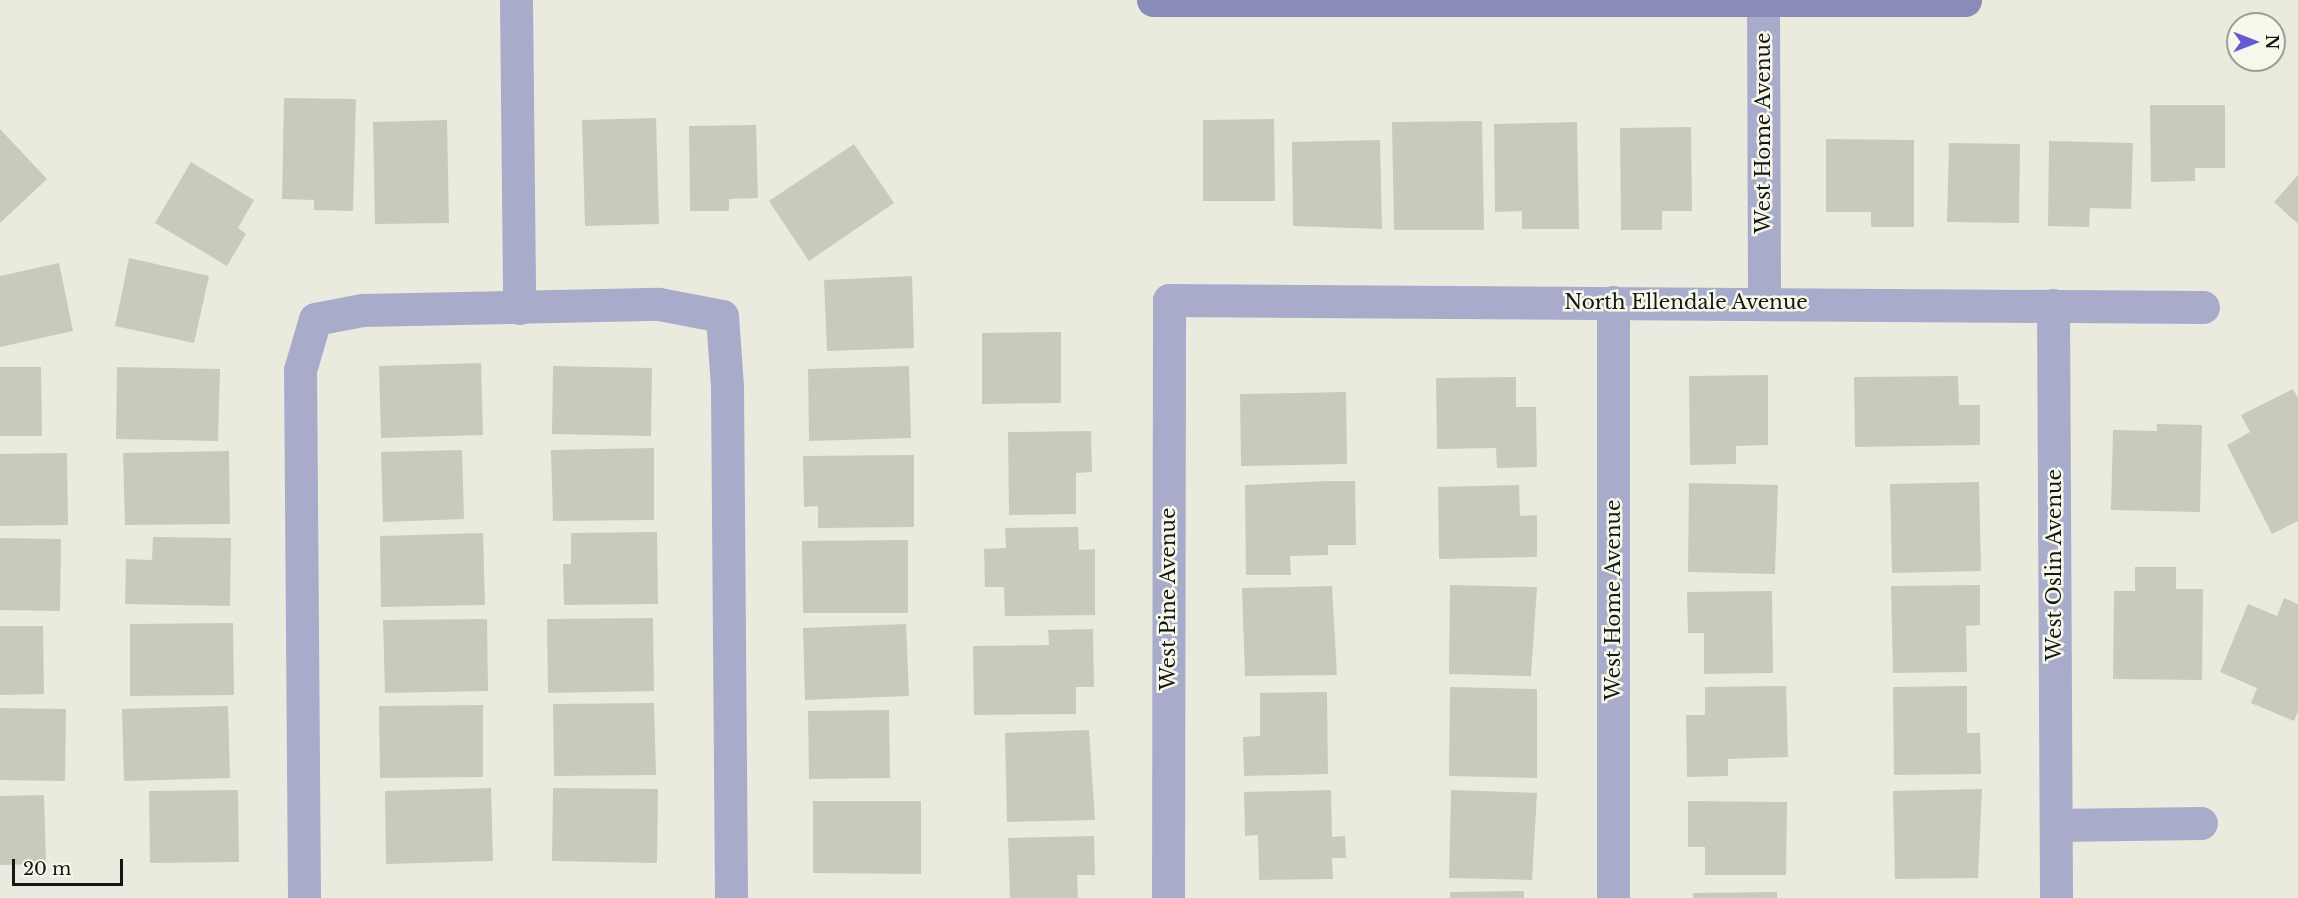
<!DOCTYPE html>
<style>
body{margin:0}
#map{position:relative;width:2298px;height:898px;overflow:hidden;background:#eaebde;font-family:"Libre Baskerville",serif}
div>[style]{position:absolute}
[style*='--x']{left:calc(var(--x)*1px);top:calc(var(--y)*1px);width:calc(var(--w)*1px);rotate:calc(var(--a)*1deg)}
.building>*{inset:0;background:#c9cabe}
.street>*{height:33px;margin:-16.5px;padding:0 16.5px;transform-origin:16.5px;border-radius:16.5px;background:#a9abca}
.secondary>*{height:33px;margin:-16.5px;padding:0 16.5px;transform-origin:16.5px;border-radius:16.5px;background:#898cb9}
span{translate:-50% -50%;white-space:nowrap;text-align:center;line-height:1.15;-webkit-text-stroke:5px #f7f8ec;paint-order:stroke}
.street-label{font-size:20px;color:#161612}
.north{position:absolute;left:2226px;top:12px;width:60px;height:60px;box-sizing:border-box;background:#f7f8ec;border:2px solid #9d9e95;border-radius:50%;rotate:90deg;font-size:16px;font-weight:700;line-height:24px;text-align:center;color:#161612}
.north::after{content:'';display:block;margin:auto;width:21px;height:27px;background:#645bd4;clip-path:polygon(50% 0,100% 100%,50% 72%,0 100%)}
.scale{position:absolute;left:12px;top:859px;width:111px;height:27px;box-sizing:border-box;border:3px solid #161612;border-top:0;padding-left:8px;font-size:18px;line-height:21px;white-space:nowrap;color:#161612;-webkit-text-stroke:4px #f7f8ec;paint-order:stroke}
</style>
<div id="map">
<div class="building">
<div style="clip-path:polygon(284px 98px,356px 99px,353px 211px,314px 210px,314px 200px,282px 199px)"></div>
<div style="clip-path:polygon(2150px 105px,2225px 105px,2225px 168px,2195px 168px,2195px 181px,2151px 182px)"></div>
<div style="clip-path:polygon(656px 118px,659px 224px,585px 226px,582px 120px)"></div>
<div style="clip-path:polygon(1274px 119px,1275px 201px,1203px 201px,1203px 120px)"></div>
<div style="clip-path:polygon(447px 120px,449px 223px,375px 224px,373px 122px)"></div>
<div style="clip-path:polygon(1482px 121px,1484px 230px,1394px 230px,1392px 122px)"></div>
<div style="clip-path:polygon(1577px 122px,1579px 229px,1522px 229px,1522px 211px,1495px 212px,1494px 124px)"></div>
<div style="clip-path:polygon(756px 125px,758px 198px,729px 199px,729px 211px,690px 211px,689px 126px)"></div>
<div style="clip-path:polygon(1691px 127px,1692px 211px,1662px 211px,1662px 230px,1621px 230px,1620px 128px)"></div>
<div style="clip-path:polygon(0 129px,47px 179px,0 223px)"></div>
<div style="clip-path:polygon(1826px 139px,1914px 140px,1914px 227px,1871px 227px,1871px 212px,1826px 212px)"></div>
<div style="clip-path:polygon(1380px 140px,1382px 229px,1293px 226px,1292px 142px)"></div>
<div style="clip-path:polygon(2049px 141px,2133px 143px,2131px 209px,2090px 208px,2089px 227px,2048px 226px)"></div>
<div style="clip-path:polygon(1949px 143px,2020px 144px,2019px 223px,1947px 222px)"></div>
<div style="clip-path:polygon(854px 144px,894px 203px,809px 261px,769px 201px)"></div>
<div style="clip-path:polygon(191px 162px,254px 200px,238px 228px,246px 234px,227px 266px,155px 223px)"></div>
<div style="clip-path:polygon(2298px 175px,2298px 224px,2274px 202px)"></div>
<div style="clip-path:polygon(129px 258px,209px 276px,194px 343px,115px 326px)"></div>
<div style="clip-path:polygon(59px 263px,73px 331px,0 347px,0 276px)"></div>
<div style="clip-path:polygon(912px 276px,914px 348px,827px 351px,824px 280px)"></div>
<div style="clip-path:polygon(1061px 332px,1061px 403px,982px 404px,982px 333px)"></div>
<div style="clip-path:polygon(481px 363px,483px 435px,381px 438px,379px 366px)"></div>
<div style="clip-path:polygon(553px 366px,652px 368px,651px 436px,552px 434px)"></div>
<div style="clip-path:polygon(909px 366px,911px 438px,809px 441px,808px 369px)"></div>
<div style="clip-path:polygon(0 367px,41px 367px,42px 436px,0 436px)"></div>
<div style="clip-path:polygon(117px 367px,220px 369px,218px 441px,116px 439px)"></div>
<div style="clip-path:polygon(1768px 375px,1768px 445px,1736px 446px,1736px 464px,1690px 465px,1689px 376px)"></div>
<div style="clip-path:polygon(1958px 376px,1959px 405px,1980px 405px,1980px 445px,1855px 447px,1854px 377px)"></div>
<div style="clip-path:polygon(1516px 377px,1516px 407px,1536px 407px,1537px 467px,1497px 468px,1496px 448px,1437px 449px,1436px 378px)"></div>
<div style="clip-path:polygon(2293px 389px,2298px 398px,2298px 521px,2272px 534px,2227px 445px,2250px 432px,2241px 415px)"></div>
<div style="clip-path:polygon(1346px 392px,1347px 464px,1241px 466px,1240px 394px)"></div>
<div style="clip-path:polygon(2157px 424px,2202px 425px,2200px 512px,2111px 510px,2113px 430px,2157px 431px)"></div>
<div style="clip-path:polygon(1091px 431px,1092px 472px,1076px 473px,1076px 514px,1009px 515px,1008px 432px)"></div>
<div style="clip-path:polygon(654px 448px,654px 520px,553px 521px,551px 450px)"></div>
<div style="clip-path:polygon(462px 450px,464px 519px,383px 522px,381px 452px)"></div>
<div style="clip-path:polygon(229px 451px,230px 524px,125px 525px,123px 453px)"></div>
<div style="clip-path:polygon(67px 453px,68px 525px,0 526px,0 454px)"></div>
<div style="clip-path:polygon(914px 455px,914px 527px,818px 528px,818px 506px,804px 507px,803px 456px)"></div>
<div style="clip-path:polygon(1328px 481px,1355px 481px,1356px 545px,1328px 545px,1328px 555px,1290px 556px,1291px 575px,1246px 575px,1245px 485px)"></div>
<div style="clip-path:polygon(1979px 482px,1981px 571px,1892px 573px,1890px 484px)"></div>
<div style="clip-path:polygon(1689px 483px,1778px 485px,1775px 574px,1688px 572px)"></div>
<div style="clip-path:polygon(1519px 485px,1520px 516px,1537px 515px,1537px 557px,1439px 559px,1438px 487px)"></div>
<div style="clip-path:polygon(1078px 527px,1079px 550px,1095px 549px,1095px 615px,1005px 616px,1004px 587px,985px 587px,984px 549px,1006px 548px,1005px 528px)"></div>
<div style="clip-path:polygon(657px 532px,658px 604px,564px 605px,563px 564px,571px 564px,571px 533px)"></div>
<div style="clip-path:polygon(483px 533px,485px 605px,381px 607px,380px 536px)"></div>
<div style="clip-path:polygon(153px 537px,231px 538px,230px 606px,125px 604px,126px 559px,152px 560px)"></div>
<div style="clip-path:polygon(0 538px,61px 539px,60px 611px,0 610px)"></div>
<div style="clip-path:polygon(908px 540px,908px 613px,803px 613px,802px 541px)"></div>
<div style="clip-path:polygon(2135px 567px,2176px 567px,2176px 589px,2203px 589px,2202px 680px,2113px 679px,2114px 591px,2135px 591px)"></div>
<div style="clip-path:polygon(1450px 585px,1537px 587px,1531px 676px,1449px 674px)"></div>
<div style="clip-path:polygon(1980px 585px,1980px 625px,1966px 626px,1967px 672px,1893px 673px,1891px 586px)"></div>
<div style="clip-path:polygon(1332px 586px,1337px 675px,1245px 676px,1242px 588px)"></div>
<div style="clip-path:polygon(1772px 591px,1773px 673px,1704px 674px,1704px 633px,1688px 633px,1687px 592px)"></div>
<div style="clip-path:polygon(2284px 598px,2298px 604px,2298px 711px,2294px 721px,2251px 703px,2257px 688px,2220px 672px,2248px 604px,2277px 616px)"></div>
<div style="clip-path:polygon(653px 618px,654px 691px,548px 693px,547px 619px)"></div>
<div style="clip-path:polygon(487px 619px,488px 691px,385px 693px,383px 620px)"></div>
<div style="clip-path:polygon(233px 623px,234px 695px,130px 696px,130px 624px)"></div>
<div style="clip-path:polygon(906px 624px,909px 696px,805px 700px,803px 628px)"></div>
<div style="clip-path:polygon(0 626px,43px 626px,44px 694px,0 695px)"></div>
<div style="clip-path:polygon(1093px 629px,1094px 687px,1076px 687px,1076px 714px,974px 715px,973px 646px,1049px 645px,1048px 630px)"></div>
<div style="clip-path:polygon(1786px 686px,1788px 757px,1728px 759px,1728px 776px,1687px 777px,1686px 715px,1705px 715px,1705px 687px)"></div>
<div style="clip-path:polygon(1967px 686px,1967px 733px,1980px 733px,1981px 774px,1894px 775px,1893px 687px)"></div>
<div style="clip-path:polygon(1450px 687px,1537px 689px,1537px 778px,1449px 776px)"></div>
<div style="clip-path:polygon(1327px 692px,1328px 774px,1244px 776px,1243px 737px,1260px 736px,1260px 693px)"></div>
<div style="clip-path:polygon(654px 703px,656px 775px,554px 776px,553px 704px)"></div>
<div style="clip-path:polygon(483px 705px,483px 777px,380px 778px,379px 706px)"></div>
<div style="clip-path:polygon(228px 706px,230px 778px,124px 781px,122px 709px)"></div>
<div style="clip-path:polygon(0 708px,66px 709px,65px 781px,0 780px)"></div>
<div style="clip-path:polygon(889px 710px,890px 778px,809px 779px,808px 711px)"></div>
<div style="clip-path:polygon(1089px 730px,1095px 820px,1007px 822px,1005px 733px)"></div>
<div style="clip-path:polygon(491px 788px,493px 861px,386px 864px,385px 791px)"></div>
<div style="clip-path:polygon(553px 788px,658px 789px,657px 863px,552px 861px)"></div>
<div style="clip-path:polygon(1982px 789px,1978px 878px,1895px 879px,1893px 791px)"></div>
<div style="clip-path:polygon(238px 790px,239px 862px,150px 863px,149px 791px)"></div>
<div style="clip-path:polygon(1331px 790px,1332px 837px,1345px 836px,1346px 858px,1332px 858px,1333px 879px,1259px 880px,1258px 835px,1245px 836px,1244px 792px)"></div>
<div style="clip-path:polygon(1451px 790px,1537px 793px,1532px 880px,1449px 878px)"></div>
<div style="clip-path:polygon(44px 795px,46px 864px,0 865px,0 796px)"></div>
<div style="clip-path:polygon(813px 801px,921px 801px,921px 874px,813px 873px)"></div>
<div style="clip-path:polygon(1688px 801px,1787px 802px,1786px 875px,1705px 875px,1705px 847px,1688px 847px)"></div>
<div style="clip-path:polygon(1094px 836px,1095px 875px,1077px 875px,1078px 898px,1010px 898px,1008px 838px)"></div>
<div style="clip-path:polygon(1524px 891px,1524px 898px,1450px 898px,1450px 892px)"></div>
<div style="clip-path:polygon(1777px 892px,1777px 898px,1693px 898px,1693px 893px)"></div>
</div>
<div class="street">
<div style="--x:516;--y:0;--w:308;--a:89.4"></div>
<div style="--x:1763;--y:1;--w:301;--a:89.8"></div>
<div style="--x:2053;--y:305;--w:593;--a:89.71"></div>
<div style="--x:2056;--y:825;--w:145;--a:-0.8"></div>
<div style="--x:304;--y:898;--w:528;--a:-90.43"></div>
<div style="--x:300;--y:370;--w:53;--a:-73.6"></div>
<div style="--x:315;--y:319;--w:48;--a:-10.8"></div>
<div style="--x:362;--y:310;--w:297;--a:-1.2"></div>
<div style="--x:659;--y:304;--w:64;--a:10.8"></div>
<div style="--x:722;--y:316;--w:70;--a:85.9"></div>
<div style="--x:727;--y:386;--w:512;--a:89.55"></div>
<div style="--x:1168;--y:898;--w:598;--a:-89.9"></div>
<div style="--x:1169;--y:300;--w:1034;--a:0.39"></div>
<div style="--x:1613;--y:898;--w:596;--a:-90"></div>
</div>
<div class="secondary">
<div style="--x:1153;--y:0;--w:812;--a:0"></div>
</div>
<div class="street-label">
<span style="left:1763px;top:133px;rotate:-90deg">West Home Avenue</span>
<span style="left:1686px;top:302px">North Ellendale Avenue</span>
<span style="left:2054px;top:565px;rotate:-90deg">West Oslin Avenue</span>
<span style="left:1168px;top:599px;rotate:-90deg">West Pine Avenue</span>
<span style="left:1613px;top:600px;rotate:-90deg">West Home Avenue</span>
</div>
<div class="north">N</div>
<div class="scale">20 m</div>
</div>
